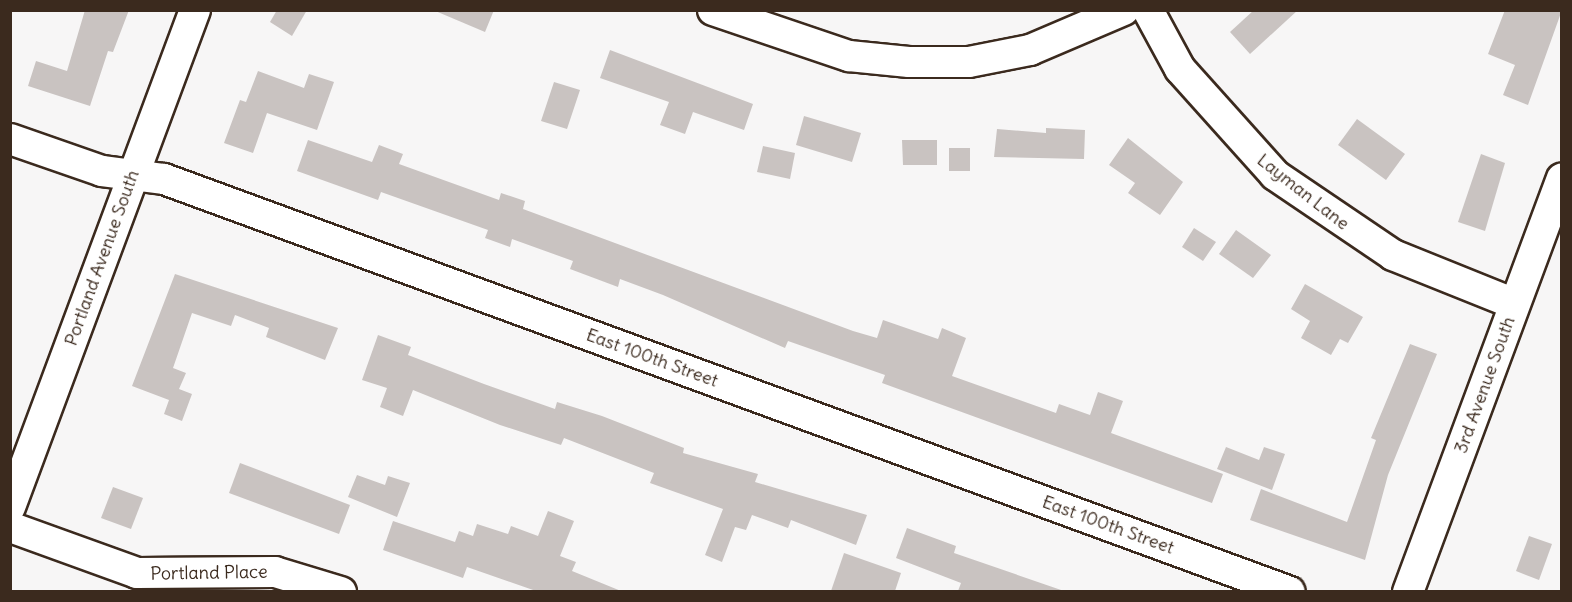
<!DOCTYPE html>
<style>
body{margin:0}
#map{position:relative;width:1572px;height:602px;overflow:hidden;background:#f7f6f6;font-family:Delius,sans-serif}
div>[style]{position:absolute}
[style*='--x']{left:calc(var(--x)*1px);top:calc(var(--y)*1px);width:calc(var(--w)*1px);rotate:calc(var(--a)*1deg)}
.building>*{inset:0;background:#c9c3c1}
.roads{filter:drop-shadow(2px 0 #3b2a1e) drop-shadow(-2px 0 #3b2a1e) drop-shadow(0 2px #3b2a1e) drop-shadow(0 -2px #3b2a1e)}
.minor>*{height:30px;margin:-15px;padding:0 15px;transform-origin:15px;border-radius:15px;background:#fff}
span{translate:-50% -50%;white-space:nowrap;text-align:center;line-height:1.15;-webkit-text-stroke:6px #fff;paint-order:stroke}
.street-label{font-size:18px;color:#3b2a1e}
.frame{position:absolute;inset:0;border:12px solid #3b2a1e;pointer-events:none}
</style>
<div id="map">
<div class="building">
<div style="clip-path:polygon(85px 10px,129px 10px,113px 52px,108px 51px,90px 106px,28px 86px,36px 61px,67px 71px)"></div>
<div style="clip-path:polygon(277px 10px,307px 10px,292px 36px,270px 22px)"></div>
<div style="clip-path:polygon(433px 10px,494px 10px,485px 32px)"></div>
<div style="clip-path:polygon(1254px 10px,1298px 10px,1250px 54px,1230px 32px)"></div>
<div style="clip-path:polygon(1505px 10px,1562px 10px,1528px 105px,1503px 95px,1515px 65px,1488px 54px)"></div>
<div style="clip-path:polygon(610px 50px,753px 104px,744px 130px,693px 112px,685px 134px,660px 125px,669px 102px,600px 78px)"></div>
<div style="clip-path:polygon(258px 71px,304px 88px,309px 74px,334px 82px,317px 130px,267px 113px,253px 153px,224px 143px,240px 100px,246px 102px)"></div>
<div style="clip-path:polygon(554px 82px,580px 90px,567px 129px,541px 121px)"></div>
<div style="clip-path:polygon(804px 116px,861px 133px,852px 162px,796px 145px)"></div>
<div style="clip-path:polygon(1357px 119px,1405px 154px,1386px 180px,1338px 145px)"></div>
<div style="clip-path:polygon(1046px 128px,1085px 130px,1084px 159px,994px 157px,997px 129px,1046px 133px)"></div>
<div style="clip-path:polygon(1128px 138px,1183px 182px,1160px 215px,1128px 193px,1135px 183px,1109px 165px)"></div>
<div style="clip-path:polygon(308px 140px,372px 162px,379px 145px,403px 154px,399px 164px,499px 200px,501px 193px,525px 201px,523px 209px,853px 331px,877px 338px,883px 320px,938px 339px,942px 328px,966px 338px,952px 376px,1056px 413px,1059px 404px,1090px 415px,1098px 392px,1123px 401px,1111px 433px,1223px 474px,1212px 503px,882px 383px,885px 375px,788px 341px,785px 348px,663px 295px,620px 279px,618px 287px,570px 269px,573px 261px,512px 239px,510px 247px,485px 238px,488px 230px,381px 192px,378px 200px,297px 171px)"></div>
<div style="clip-path:polygon(902px 140px,937px 140px,937px 165px,903px 165px)"></div>
<div style="clip-path:polygon(763px 146px,795px 153px,790px 179px,757px 172px)"></div>
<div style="clip-path:polygon(949px 148px,970px 148px,970px 171px,949px 171px)"></div>
<div style="clip-path:polygon(1481px 154px,1505px 163px,1485px 231px,1458px 222px)"></div>
<div style="clip-path:polygon(1194px 228px,1216px 242px,1203px 261px,1182px 247px)"></div>
<div style="clip-path:polygon(1236px 230px,1271px 255px,1253px 278px,1219px 254px)"></div>
<div style="clip-path:polygon(175px 274px,338px 328px,325px 360px,266px 337px,269px 328px,235px 315px,231px 326px,192px 313px,173px 368px,186px 373px,179px 389px,192px 394px,182px 421px,164px 414px,169px 400px,132px 386px)"></div>
<div style="clip-path:polygon(1305px 284px,1363px 317px,1348px 343px,1340px 339px,1331px 355px,1301px 338px,1310px 321px,1291px 309px)"></div>
<div style="clip-path:polygon(378px 335px,411px 347px,408px 355px,484px 384px,555px 409px,557px 402px,602px 416px,684px 448px,683px 453px,758px 474px,755px 482px,867px 515px,856px 545px,791px 520px,788px 528px,752px 515px,746px 530px,735px 527px,722px 562px,705px 555px,723px 509px,650px 483px,654px 473px,564px 438px,561px 445px,500px 425px,413px 390px,403px 416px,380px 407px,387px 388px,362px 380px)"></div>
<div style="clip-path:polygon(1410px 344px,1437px 354px,1388px 475px,1365px 560px,1250px 520px,1261px 489px,1347px 522px,1376px 440px,1371px 438px)"></div>
<div style="clip-path:polygon(1226px 447px,1259px 460px,1264px 447px,1285px 454px,1272px 490px,1217px 469px)"></div>
<div style="clip-path:polygon(240px 463px,350px 505px,339px 534px,229px 493px)"></div>
<div style="clip-path:polygon(357px 475px,385px 485px,388px 476px,410px 483px,397px 517px,348px 497px)"></div>
<div style="clip-path:polygon(113px 487px,143px 498px,131px 529px,101px 518px)"></div>
<div style="clip-path:polygon(548px 511px,574px 521px,560px 556px,576px 562px,572px 571px,621px 591px,536px 591px,467px 567px,463px 578px,383px 550px,393px 521px,455px 542px,459px 531px,473px 536px,477px 524px,508px 534px,511px 526px,538px 536px)"></div>
<div style="clip-path:polygon(907px 528px,956px 546px,954px 553px,1064px 591px,958px 591px,961px 583px,896px 558px)"></div>
<div style="clip-path:polygon(1529px 536px,1552px 544px,1539px 580px,1516px 571px)"></div>
<div style="clip-path:polygon(844px 553px,901px 573px,895px 591px,831px 591px)"></div>
</div>
<div class="roads">
<div class="minor">
<div style="--x:713;--y:10;--w:144;--a:18.7"></div>
<div style="--x:849;--y:56;--w:60;--a:5.7"></div>
<div style="--x:909;--y:62;--w:60;--a:0"></div>
<div style="--x:969;--y:62;--w:62;--a:-11.1"></div>
<div style="--x:1030;--y:50;--w:102;--a:-23.1"></div>
<div style="--x:1148;--y:10;--w:67;--a:61.5"></div>
<div style="--x:1180;--y:69;--w:142;--a:48.1"></div>
<div style="--x:1275;--y:175;--w:143;--a:34.1"></div>
<div style="--x:1393;--y:255;--w:131;--a:21.9"></div>
<div style="--x:10;--y:139;--w:97;--a:19.2"></div>
<div style="--x:102;--y:171;--w:63;--a:7.4"></div>
<div style="--x:164;--y:179;--w:1199;--a:20.14"></div>
<div style="--x:10;--y:507;--w:530;--a:-69.58"></div>
<div style="--x:10;--y:527;--w:135;--a:19.9"></div>
<div style="--x:137;--y:573;--w:138;--a:-0.4"></div>
<div style="--x:275;--y:572;--w:69;--a:16.9"></div>
<div style="--x:1408;--y:592;--w:441;--a:-69.6"></div>
</div>
</div>
<div class="street-label">
<span style="left:1303px;top:192px;rotate:38deg">Layman Lane</span>
<span style="left:102px;top:258px;rotate:-70deg">Portland Avenue South</span>
<span style="left:652px;top:358px;rotate:20deg">East 100th Street</span>
<span style="left:1485px;top:385px;rotate:-70deg">3rd Avenue South</span>
<span style="left:1108px;top:525px;rotate:20deg">East 100th Street</span>
<span style="left:209px;top:573px;rotate:-1deg">Portland Place</span>
</div>
<div class="frame"></div>
</div>
